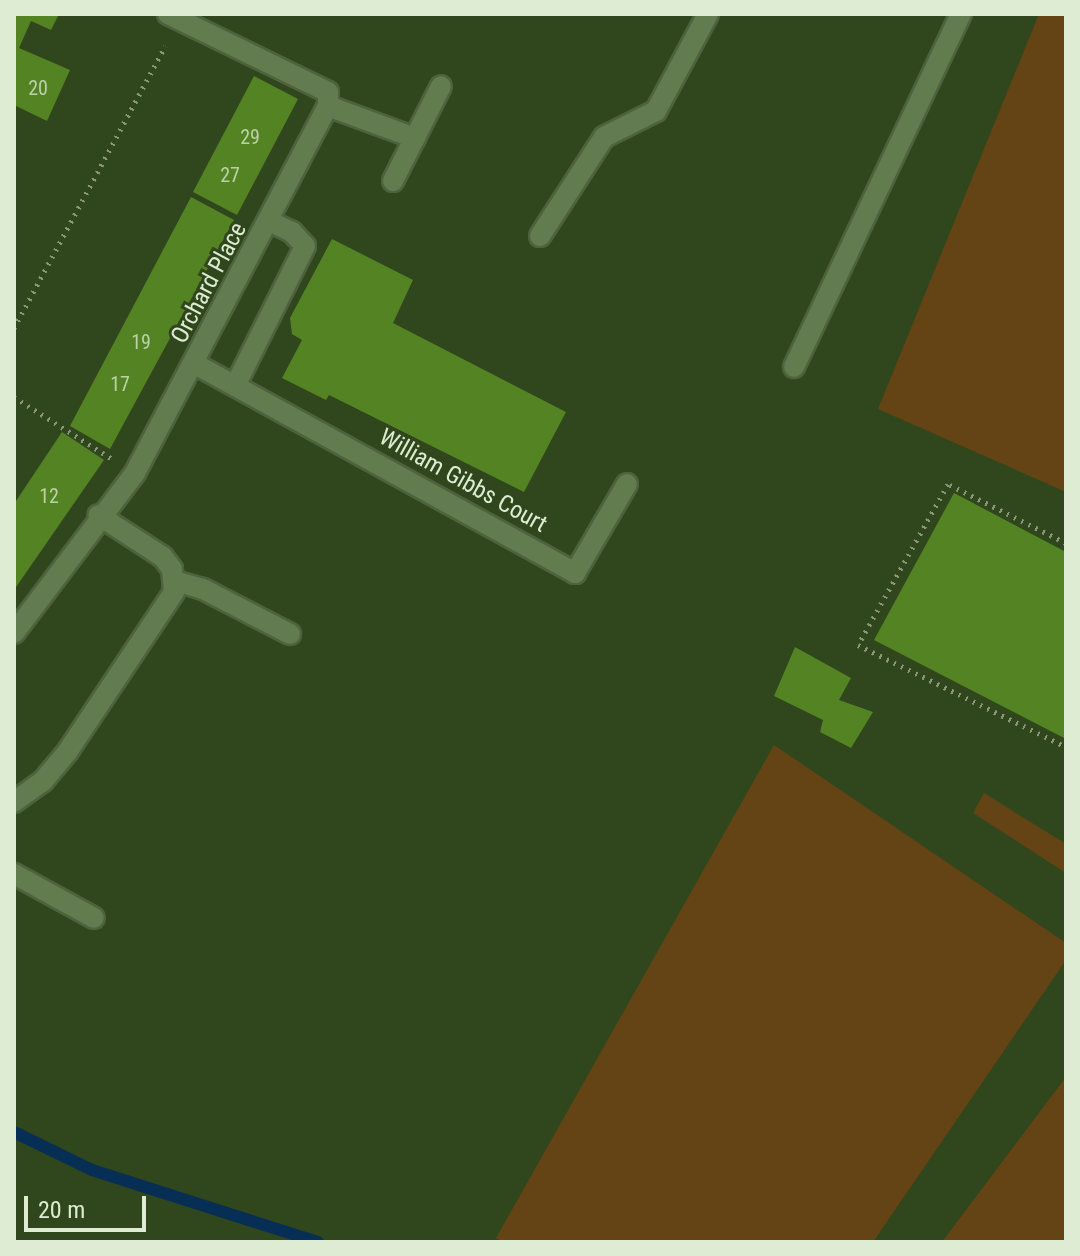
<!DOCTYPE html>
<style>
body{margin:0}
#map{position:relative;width:1080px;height:1256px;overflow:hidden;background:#30461c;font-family:"Roboto Condensed",sans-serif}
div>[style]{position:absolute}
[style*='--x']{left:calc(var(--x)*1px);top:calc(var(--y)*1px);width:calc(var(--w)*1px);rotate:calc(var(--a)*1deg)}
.green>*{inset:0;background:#644415}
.stream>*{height:12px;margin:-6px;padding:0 6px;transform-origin:6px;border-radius:6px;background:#072e54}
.building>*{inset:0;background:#548323}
.path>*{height:5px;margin-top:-2.5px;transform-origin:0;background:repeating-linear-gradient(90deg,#869877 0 2px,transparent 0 8px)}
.roads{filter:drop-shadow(2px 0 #4e623d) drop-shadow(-2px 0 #4e623d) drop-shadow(0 2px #4e623d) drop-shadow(0 -2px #4e623d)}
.minor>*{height:20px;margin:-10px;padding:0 10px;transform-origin:10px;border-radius:10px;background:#627b4f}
span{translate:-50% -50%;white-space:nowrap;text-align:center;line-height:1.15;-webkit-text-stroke:6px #30461c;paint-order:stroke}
.number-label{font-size:20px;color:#bbd2a7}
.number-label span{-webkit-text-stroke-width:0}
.street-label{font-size:24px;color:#ddecd3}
.frame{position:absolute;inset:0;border:16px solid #ddecd3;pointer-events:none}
.scale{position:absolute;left:24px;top:1196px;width:122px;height:36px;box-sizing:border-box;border:4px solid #ddecd3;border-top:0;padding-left:10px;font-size:24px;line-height:28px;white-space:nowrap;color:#ddecd3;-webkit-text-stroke:6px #30461c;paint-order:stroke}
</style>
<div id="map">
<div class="green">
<div style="clip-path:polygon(1039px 14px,1066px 14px,1066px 492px,878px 409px)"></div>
<div style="clip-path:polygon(774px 745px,1066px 943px,1066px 960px,873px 1242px,503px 1242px,496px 1238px)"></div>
<div style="clip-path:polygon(984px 793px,1066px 844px,1066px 873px,973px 813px)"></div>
<div style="clip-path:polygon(1066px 1077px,1066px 1242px,942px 1242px)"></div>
</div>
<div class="stream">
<div style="--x:14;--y:1132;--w:87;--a:26"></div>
<div style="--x:92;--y:1170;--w:237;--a:17.7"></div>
</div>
<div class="building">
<div style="clip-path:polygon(14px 14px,59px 14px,51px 30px,31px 21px,19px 48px,70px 70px,47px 121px,14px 105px)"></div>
<div style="clip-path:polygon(254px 76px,298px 99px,237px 215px,193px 192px)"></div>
<div style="clip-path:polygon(191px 197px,234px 220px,110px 449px,70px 426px)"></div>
<div style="clip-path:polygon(332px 239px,413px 280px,393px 323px,566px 412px,524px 492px,329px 395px,326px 400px,282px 378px,302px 340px,292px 334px,290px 318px)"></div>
<div style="clip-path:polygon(62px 432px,104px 460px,14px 590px,14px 504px)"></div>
<div style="clip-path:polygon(954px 493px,1066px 552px,1066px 739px,874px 640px)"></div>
<div style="clip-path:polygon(795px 647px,851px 678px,839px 700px,873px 712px,851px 748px,820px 732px,823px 720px,774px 696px)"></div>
</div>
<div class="path">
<div style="--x:14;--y:328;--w:320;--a:-61.8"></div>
<div style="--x:14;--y:397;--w:115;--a:32.2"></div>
<div style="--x:1066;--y:543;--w:132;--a:-153.4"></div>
<div style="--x:948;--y:484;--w:184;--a:119.2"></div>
<div style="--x:858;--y:645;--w:232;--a:26.1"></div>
</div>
<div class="roads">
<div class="minor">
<div style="--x:328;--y:106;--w:93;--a:20.2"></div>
<div style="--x:393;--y:181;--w:106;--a:-63.2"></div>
<div style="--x:540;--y:236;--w:118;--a:-57.1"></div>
<div style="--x:604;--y:137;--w:58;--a:-26.6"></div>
<div style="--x:656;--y:111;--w:110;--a:-61.8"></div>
<div style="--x:195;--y:364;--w:434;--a:28.8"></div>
<div style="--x:575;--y:573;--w:103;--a:-59.7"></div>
<div style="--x:794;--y:367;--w:391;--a:-64.7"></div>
<div style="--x:236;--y:384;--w:154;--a:-63.4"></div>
<div style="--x:305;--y:246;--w:19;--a:-133"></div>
<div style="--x:292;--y:232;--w:23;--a:-155"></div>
<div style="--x:175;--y:581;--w:29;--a:16"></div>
<div style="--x:203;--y:589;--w:98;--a:27.3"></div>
<div style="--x:14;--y:633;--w:201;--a:-52.9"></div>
<div style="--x:135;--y:473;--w:415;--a:-62.3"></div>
<div style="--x:328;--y:106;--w:14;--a:-90"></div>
<div style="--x:328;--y:92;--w:178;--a:-154"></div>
<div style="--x:14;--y:802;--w:36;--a:-36"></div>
<div style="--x:43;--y:781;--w:39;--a:-50"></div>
<div style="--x:68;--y:751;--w:191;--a:-56.3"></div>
<div style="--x:174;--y:592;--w:23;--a:-95"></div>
<div style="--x:172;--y:569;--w:15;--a:-127"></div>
<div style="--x:163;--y:557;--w:77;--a:-147.1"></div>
<div style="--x:14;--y:874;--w:91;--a:28.8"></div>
</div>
</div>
<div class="number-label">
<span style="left:38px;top:88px">20</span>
<span style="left:250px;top:137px">29</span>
<span style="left:230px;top:175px">27</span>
<span style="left:141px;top:342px">19</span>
<span style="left:120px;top:384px">17</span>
<span style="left:49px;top:496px">12</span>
</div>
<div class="street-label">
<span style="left:209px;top:283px;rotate:-62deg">Orchard Place</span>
<span style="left:463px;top:481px;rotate:29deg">William Gibbs Court</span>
</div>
<div class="frame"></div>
<div class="scale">20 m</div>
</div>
